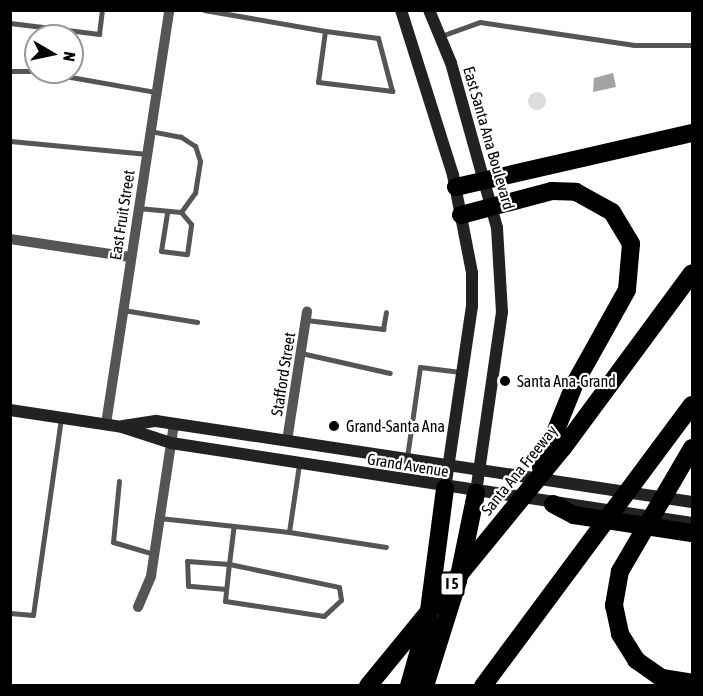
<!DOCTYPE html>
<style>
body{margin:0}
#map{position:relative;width:703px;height:696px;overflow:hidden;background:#fff;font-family:"Asap Condensed",sans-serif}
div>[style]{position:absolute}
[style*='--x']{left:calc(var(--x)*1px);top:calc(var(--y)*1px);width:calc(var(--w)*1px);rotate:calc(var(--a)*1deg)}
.green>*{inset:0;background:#dcdcdc}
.round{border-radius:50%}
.water>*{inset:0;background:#a3a3a3}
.lane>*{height:5px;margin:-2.5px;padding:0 2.5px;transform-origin:2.5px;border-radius:2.5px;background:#555}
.street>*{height:10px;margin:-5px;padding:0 5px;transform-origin:5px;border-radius:5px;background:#555}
.secondary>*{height:12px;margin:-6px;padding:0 6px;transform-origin:6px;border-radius:6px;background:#222}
.highway>*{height:18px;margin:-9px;padding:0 9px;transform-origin:9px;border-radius:9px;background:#000}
.dots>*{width:16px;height:16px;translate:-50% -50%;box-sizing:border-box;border:3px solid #fff;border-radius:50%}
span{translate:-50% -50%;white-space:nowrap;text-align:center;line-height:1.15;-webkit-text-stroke:4.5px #fff;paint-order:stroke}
.shield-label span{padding:2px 4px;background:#fff;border:2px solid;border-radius:4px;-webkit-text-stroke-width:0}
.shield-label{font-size:15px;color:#000;font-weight:700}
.street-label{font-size:16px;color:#000}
.poi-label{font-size:16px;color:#000}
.left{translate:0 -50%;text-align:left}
.frame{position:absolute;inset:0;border:12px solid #000;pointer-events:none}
.north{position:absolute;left:24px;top:24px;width:60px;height:60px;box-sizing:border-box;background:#fff;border:2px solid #999;border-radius:50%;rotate:99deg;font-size:16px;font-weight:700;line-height:24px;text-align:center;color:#000}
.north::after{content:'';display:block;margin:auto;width:21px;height:27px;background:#000;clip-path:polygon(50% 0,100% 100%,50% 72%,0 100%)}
</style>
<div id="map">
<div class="green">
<div class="round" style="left:528px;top:92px;width:18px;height:18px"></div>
</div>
<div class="water">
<div style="clip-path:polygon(613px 73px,616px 87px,593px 92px,594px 78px)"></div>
</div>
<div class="lane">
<div style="--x:204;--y:10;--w:123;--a:9.8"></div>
<div style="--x:325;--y:31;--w:51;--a:97.8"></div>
<div style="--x:318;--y:82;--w:75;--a:6.9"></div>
<div style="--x:392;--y:91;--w:55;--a:-104.8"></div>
<div style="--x:378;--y:38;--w:53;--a:-172.5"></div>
<div style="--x:10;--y:23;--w:90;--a:7"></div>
<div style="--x:99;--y:34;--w:24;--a:-83"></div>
<div style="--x:441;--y:36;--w:41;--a:-19.7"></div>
<div style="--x:480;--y:22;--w:156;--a:8.5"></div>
<div style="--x:634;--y:45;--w:58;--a:0"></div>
<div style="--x:10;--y:71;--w:26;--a:0"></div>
<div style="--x:42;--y:72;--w:116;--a:10"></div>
<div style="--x:10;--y:141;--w:138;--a:5.4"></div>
<div style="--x:138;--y:208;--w:43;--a:5.3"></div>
<div style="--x:181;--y:212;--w:24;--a:-54"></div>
<div style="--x:195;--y:193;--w:32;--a:-81"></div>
<div style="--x:200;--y:161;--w:16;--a:-108"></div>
<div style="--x:195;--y:146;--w:17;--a:-147"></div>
<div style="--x:181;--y:137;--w:31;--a:-169"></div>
<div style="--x:167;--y:213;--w:38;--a:99"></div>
<div style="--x:161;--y:251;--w:26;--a:7"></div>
<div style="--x:187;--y:254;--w:30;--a:-82"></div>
<div style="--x:191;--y:224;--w:16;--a:-130"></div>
<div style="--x:123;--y:310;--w:75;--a:9.2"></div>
<div style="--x:306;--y:320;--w:78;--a:6.7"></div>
<div style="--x:383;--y:329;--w:17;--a:-80"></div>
<div style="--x:301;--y:353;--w:91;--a:12.7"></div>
<div style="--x:407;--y:457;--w:91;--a:-81.8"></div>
<div style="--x:420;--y:367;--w:41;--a:7"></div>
<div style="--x:119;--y:481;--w:61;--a:95.6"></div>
<div style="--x:113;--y:542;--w:43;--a:16.3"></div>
<div style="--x:159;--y:518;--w:131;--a:6.1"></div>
<div style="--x:289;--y:532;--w:69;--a:-81.6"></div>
<div style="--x:289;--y:532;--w:98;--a:8.8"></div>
<div style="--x:226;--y:589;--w:38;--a:-175"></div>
<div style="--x:188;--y:586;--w:25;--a:-92"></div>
<div style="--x:187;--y:561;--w:42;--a:4.1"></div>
<div style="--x:229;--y:564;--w:112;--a:11.8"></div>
<div style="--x:339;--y:587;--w:13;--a:81"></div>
<div style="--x:341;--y:600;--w:23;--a:137"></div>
<div style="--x:324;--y:616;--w:100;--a:-171.4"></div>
<div style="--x:225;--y:601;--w:37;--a:-84"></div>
<div style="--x:229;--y:564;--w:38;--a:-83"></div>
<div style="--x:10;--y:613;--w:23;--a:5"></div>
<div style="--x:33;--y:615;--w:198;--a:-81.9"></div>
</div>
<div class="street">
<div style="--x:10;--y:239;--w:122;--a:8.5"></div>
<div style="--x:106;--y:424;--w:419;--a:-81.3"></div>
<div style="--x:287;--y:441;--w:131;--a:-81.2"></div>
<div style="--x:138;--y:607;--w:34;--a:-67"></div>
<div style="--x:151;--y:576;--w:154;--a:-81.4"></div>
</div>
<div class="secondary">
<div style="--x:401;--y:10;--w:173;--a:72.5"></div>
<div style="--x:453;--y:175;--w:100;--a:79"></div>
<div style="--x:472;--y:273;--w:33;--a:90"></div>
<div style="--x:472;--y:306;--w:184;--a:98.4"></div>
<div style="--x:429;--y:10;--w:57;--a:67.5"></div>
<div style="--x:451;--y:63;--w:171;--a:74.4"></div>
<div style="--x:497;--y:228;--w:84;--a:86.6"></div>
<div style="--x:502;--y:312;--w:183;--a:98.2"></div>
<div style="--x:10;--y:410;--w:113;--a:8.6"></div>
<div style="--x:122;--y:427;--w:52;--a:18.1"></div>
<div style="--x:171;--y:443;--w:527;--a:8.73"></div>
<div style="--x:123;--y:426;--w:33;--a:-9"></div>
<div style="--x:156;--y:421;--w:542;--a:8.59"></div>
</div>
<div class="highway">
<div style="--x:456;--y:187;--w:242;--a:-12.9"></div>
<div style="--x:461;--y:215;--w:94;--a:-14.8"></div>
<div style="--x:552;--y:191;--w:24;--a:2"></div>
<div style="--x:576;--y:192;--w:41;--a:29.1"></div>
<div style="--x:612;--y:212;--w:37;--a:59"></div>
<div style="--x:631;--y:244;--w:46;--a:95"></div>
<div style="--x:627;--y:290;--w:107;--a:119.2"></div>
<div style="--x:575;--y:383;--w:91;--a:112"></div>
<div style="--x:692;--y:448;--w:143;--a:120.3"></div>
<div style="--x:620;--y:571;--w:35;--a:100"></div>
<div style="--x:614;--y:605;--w:30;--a:78"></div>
<div style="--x:620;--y:634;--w:31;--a:58"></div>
<div style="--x:636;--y:660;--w:32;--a:35"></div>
<div style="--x:662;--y:678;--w:30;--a:9"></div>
<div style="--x:553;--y:504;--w:24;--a:28"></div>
<div style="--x:574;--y:515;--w:119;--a:8.7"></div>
<div style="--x:368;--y:686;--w:308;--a:-50.7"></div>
<div style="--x:563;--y:448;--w:217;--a:-53.6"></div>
<div style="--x:409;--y:686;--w:71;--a:-74.4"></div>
<div style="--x:428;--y:618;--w:131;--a:-82.5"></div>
<div style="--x:425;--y:686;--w:110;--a:-72.6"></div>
<div style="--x:458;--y:581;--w:90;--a:-78.4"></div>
<div style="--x:483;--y:686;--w:350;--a:-53.4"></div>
</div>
<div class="dots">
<div style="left:505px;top:381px;background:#000"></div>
<div style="left:334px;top:426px;background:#000"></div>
</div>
<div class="shield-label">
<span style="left:452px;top:584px">I 5</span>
</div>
<div class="street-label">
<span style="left:489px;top:138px;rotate:74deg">East Santa Ana Boulevard</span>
<span style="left:122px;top:215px;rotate:-81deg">East Fruit Street</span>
<span style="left:283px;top:374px;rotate:-81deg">Stafford Street</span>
<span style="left:408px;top:465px;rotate:9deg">Grand Avenue</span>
<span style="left:519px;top:470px;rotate:-51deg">Santa Ana Freeway</span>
</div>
<div class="poi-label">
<span class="left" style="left:517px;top:381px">Santa Ana-Grand</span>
<span class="left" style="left:346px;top:426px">Grand-Santa Ana</span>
</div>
<div class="frame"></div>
<div class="north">N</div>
</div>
